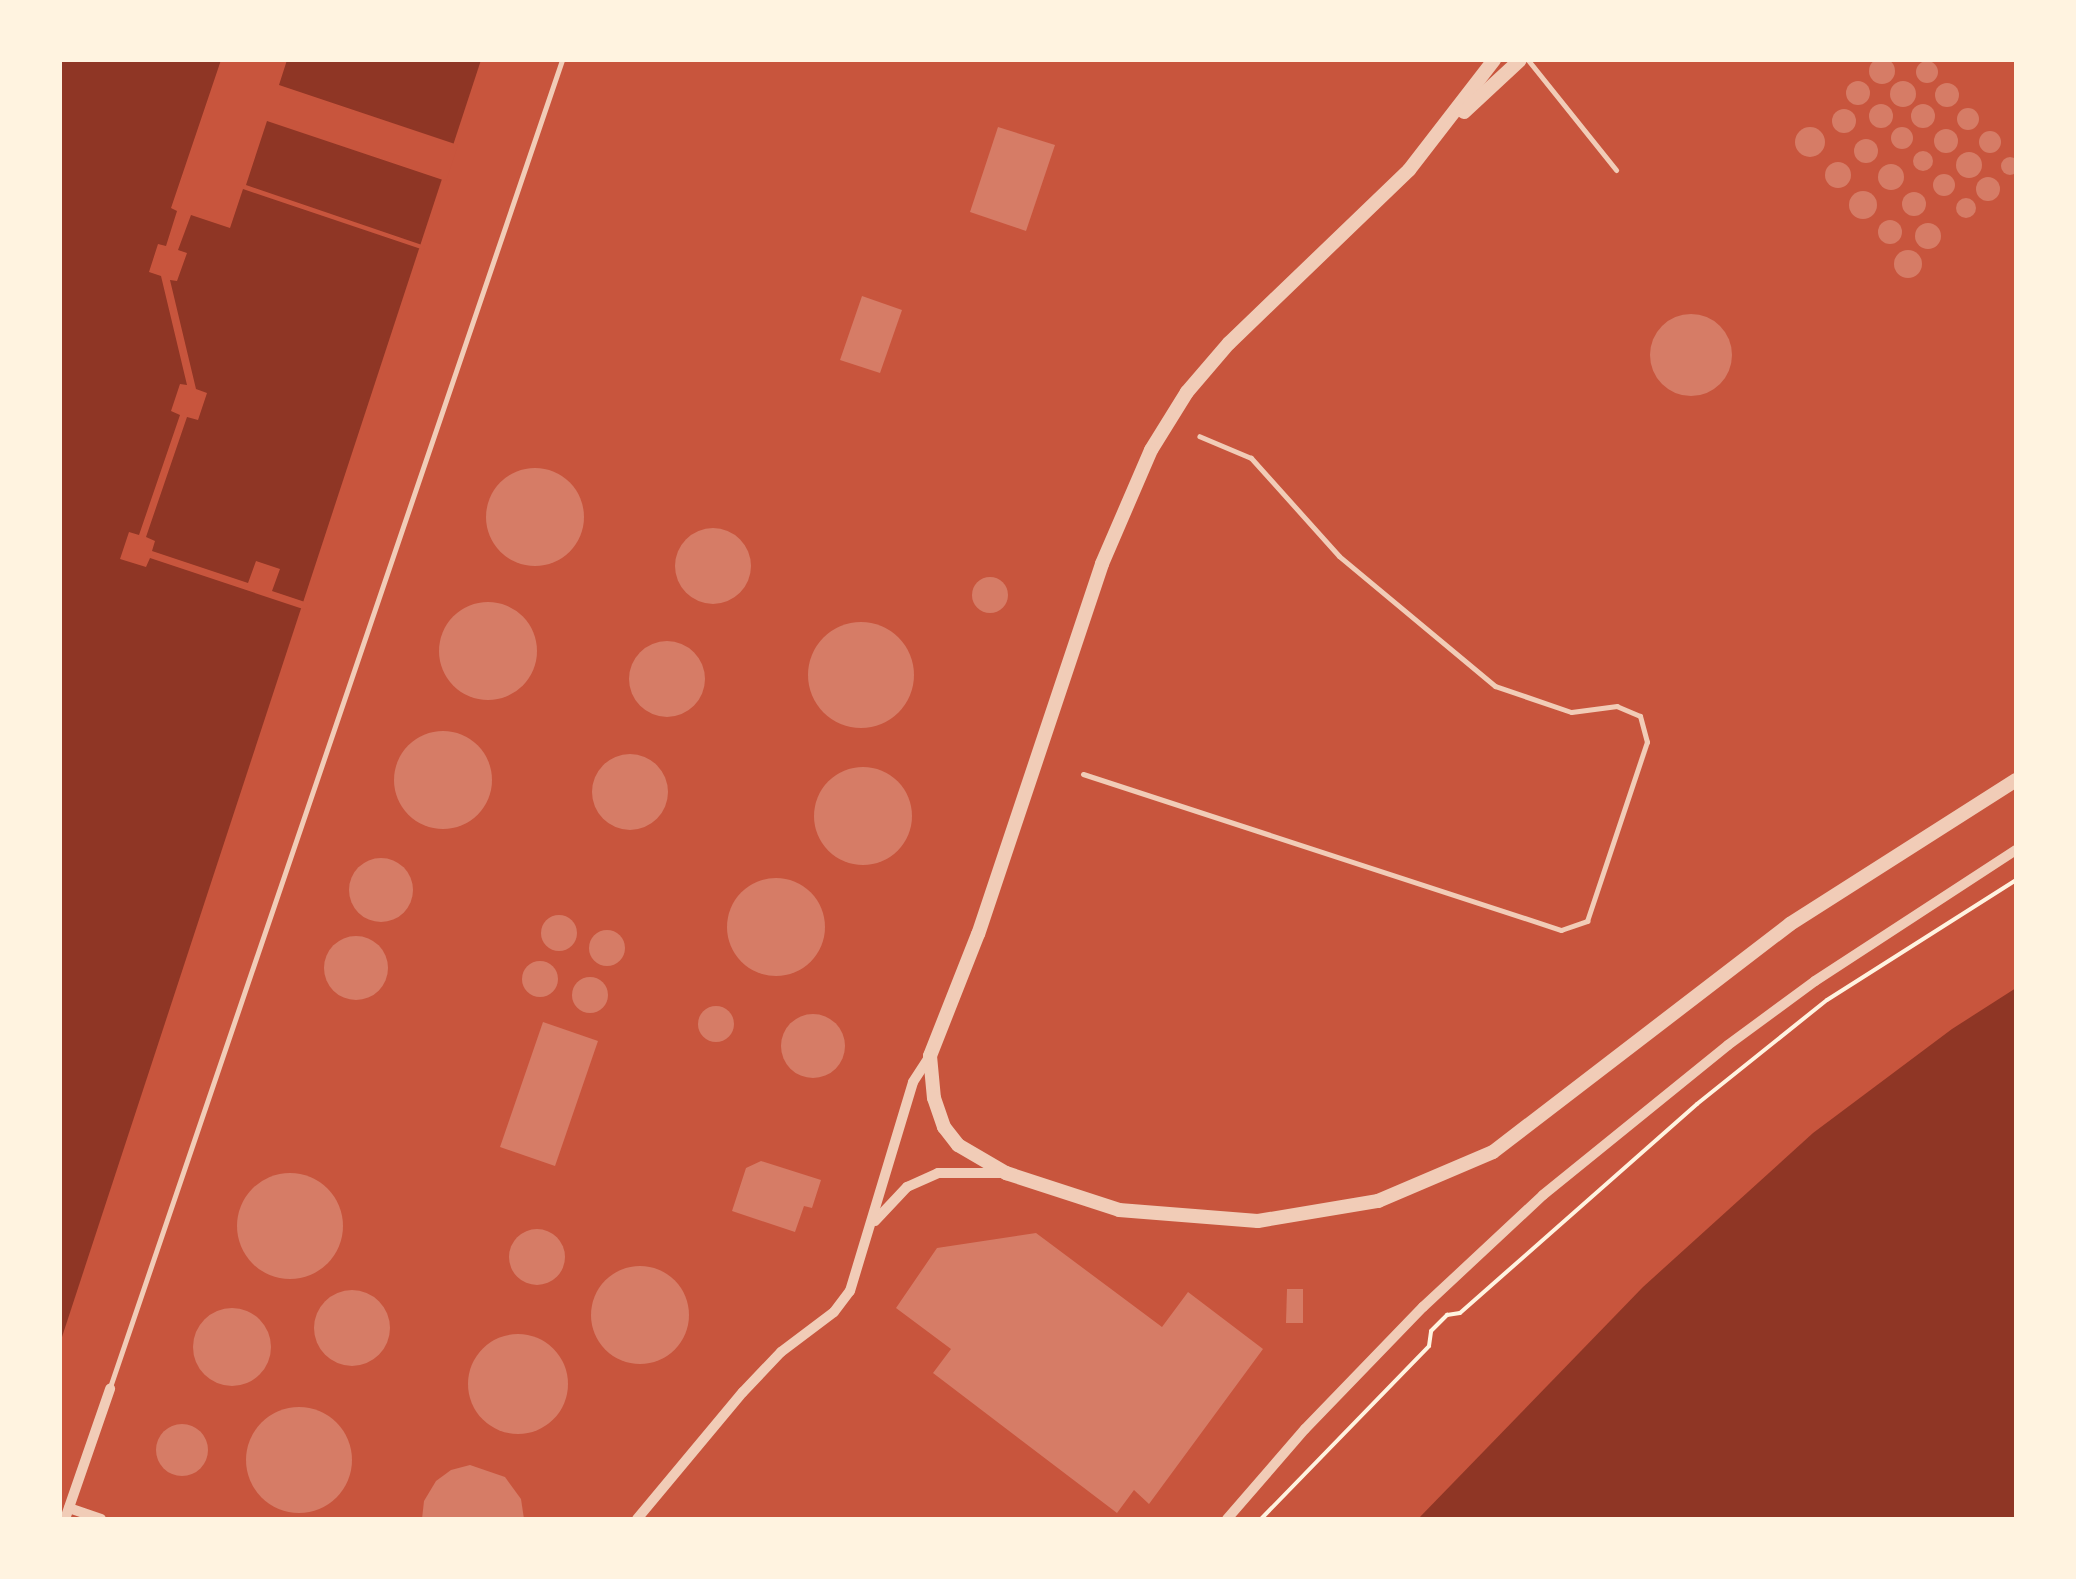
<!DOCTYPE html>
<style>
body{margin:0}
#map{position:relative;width:2076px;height:1579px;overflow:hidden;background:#c8553d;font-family:"Exo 2",sans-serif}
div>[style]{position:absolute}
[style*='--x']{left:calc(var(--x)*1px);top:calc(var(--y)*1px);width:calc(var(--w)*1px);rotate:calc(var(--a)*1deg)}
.water>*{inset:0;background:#8f3625}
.pier>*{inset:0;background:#c8553d}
.building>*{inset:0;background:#d67c66}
.round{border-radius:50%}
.path>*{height:4px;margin:-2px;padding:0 2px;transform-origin:2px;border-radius:2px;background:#fff3e0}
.service>*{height:5px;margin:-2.5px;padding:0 2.5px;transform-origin:2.5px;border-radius:2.5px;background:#f1ccb7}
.minor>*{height:10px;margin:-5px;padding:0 5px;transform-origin:5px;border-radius:5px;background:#f1ccb7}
.tertiary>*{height:14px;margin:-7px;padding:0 7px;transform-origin:7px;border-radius:7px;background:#f1ccb7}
span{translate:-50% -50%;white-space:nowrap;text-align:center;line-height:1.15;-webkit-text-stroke:8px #fff3e0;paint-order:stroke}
.frame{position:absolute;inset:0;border:62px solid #fff3e0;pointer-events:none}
</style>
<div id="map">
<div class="water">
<div style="clip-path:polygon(60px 60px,481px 60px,60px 1343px)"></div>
<div style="clip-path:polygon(2016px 988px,2016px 1519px,1418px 1519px,1643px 1287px,1813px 1133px,1952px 1029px)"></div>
</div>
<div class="pier">
<div style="clip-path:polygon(221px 60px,287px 60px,279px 85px,458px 145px,446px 181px,267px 121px,246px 185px,425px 246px,424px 250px,243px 189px,230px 228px,191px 215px,178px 250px,187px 253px,177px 281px,170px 280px,196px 389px,207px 393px,198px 420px,187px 417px,146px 537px,155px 541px,152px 551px,248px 583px,256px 561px,280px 569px,272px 591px,308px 603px,306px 610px,150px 558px,146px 567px,120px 559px,129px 532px,139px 535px,180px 415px,171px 411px,180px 384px,187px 385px,161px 276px,149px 272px,158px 244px,166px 246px,177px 211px,171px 208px)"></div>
</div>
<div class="building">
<div class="round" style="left:1869px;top:58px;width:26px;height:26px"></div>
<div class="round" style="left:1916px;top:61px;width:22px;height:22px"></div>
<div class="round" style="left:1890px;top:81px;width:26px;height:26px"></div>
<div class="round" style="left:1846px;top:81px;width:24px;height:24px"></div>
<div class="round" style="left:1935px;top:83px;width:24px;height:24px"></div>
<div class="round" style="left:1911px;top:104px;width:24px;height:24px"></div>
<div class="round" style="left:1869px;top:104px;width:24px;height:24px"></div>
<div class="round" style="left:1957px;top:108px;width:22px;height:22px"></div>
<div class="round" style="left:1832px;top:109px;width:24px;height:24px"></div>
<div style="clip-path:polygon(998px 127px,1055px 145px,1026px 231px,970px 212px)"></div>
<div class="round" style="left:1891px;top:127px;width:22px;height:22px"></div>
<div class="round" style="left:1795px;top:127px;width:30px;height:30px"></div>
<div class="round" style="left:1934px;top:129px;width:24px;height:24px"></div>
<div class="round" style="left:1979px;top:131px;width:22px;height:22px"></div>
<div class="round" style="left:1854px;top:139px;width:24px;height:24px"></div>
<div class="round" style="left:1913px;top:151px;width:20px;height:20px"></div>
<div class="round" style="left:1956px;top:152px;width:26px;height:26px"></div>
<div class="round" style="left:2001px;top:157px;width:18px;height:18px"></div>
<div class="round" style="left:1825px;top:162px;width:26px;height:26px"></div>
<div class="round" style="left:1878px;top:164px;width:26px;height:26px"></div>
<div class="round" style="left:1933px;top:174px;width:22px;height:22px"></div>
<div class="round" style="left:1976px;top:177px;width:24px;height:24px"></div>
<div class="round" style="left:1849px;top:191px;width:28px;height:28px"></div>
<div class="round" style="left:1902px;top:192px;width:24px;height:24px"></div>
<div class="round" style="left:1956px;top:198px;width:20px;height:20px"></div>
<div class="round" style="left:1878px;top:220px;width:24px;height:24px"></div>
<div class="round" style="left:1915px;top:223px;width:26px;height:26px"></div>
<div class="round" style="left:1894px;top:250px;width:28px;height:28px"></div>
<div style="clip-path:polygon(862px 296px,902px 310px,880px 373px,840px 360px)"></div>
<div class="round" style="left:1650px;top:314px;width:82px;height:82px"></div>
<div class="round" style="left:486px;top:468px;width:98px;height:98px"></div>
<div class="round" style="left:675px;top:528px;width:76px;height:76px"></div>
<div class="round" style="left:972px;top:577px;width:36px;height:36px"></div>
<div class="round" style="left:439px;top:602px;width:98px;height:98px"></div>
<div class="round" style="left:808px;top:622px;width:106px;height:106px"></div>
<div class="round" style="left:629px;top:641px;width:76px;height:76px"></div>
<div class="round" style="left:394px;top:731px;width:98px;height:98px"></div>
<div class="round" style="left:592px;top:754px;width:76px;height:76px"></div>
<div class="round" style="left:814px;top:767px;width:98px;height:98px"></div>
<div class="round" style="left:349px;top:858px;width:64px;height:64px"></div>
<div class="round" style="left:727px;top:878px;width:98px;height:98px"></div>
<div class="round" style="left:541px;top:915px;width:36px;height:36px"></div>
<div class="round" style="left:589px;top:930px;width:36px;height:36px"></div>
<div class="round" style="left:324px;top:936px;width:64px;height:64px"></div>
<div class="round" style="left:522px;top:961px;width:36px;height:36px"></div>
<div class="round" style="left:572px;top:977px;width:36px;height:36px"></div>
<div class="round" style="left:698px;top:1006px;width:36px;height:36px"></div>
<div class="round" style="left:781px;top:1014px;width:64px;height:64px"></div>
<div style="clip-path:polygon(543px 1022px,598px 1041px,555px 1166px,500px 1147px)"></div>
<div style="clip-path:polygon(761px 1161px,821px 1180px,812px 1208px,804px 1206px,795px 1232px,732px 1211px,746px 1168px)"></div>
<div class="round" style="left:237px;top:1173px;width:106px;height:106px"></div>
<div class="round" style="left:509px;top:1229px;width:56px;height:56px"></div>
<div style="clip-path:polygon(1036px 1233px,1162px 1327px,1188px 1292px,1263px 1349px,1149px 1504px,1134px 1490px,1117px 1513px,933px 1373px,951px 1349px,896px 1308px,937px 1248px)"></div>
<div class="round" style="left:591px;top:1266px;width:98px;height:98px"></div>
<div style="clip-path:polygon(1287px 1289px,1303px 1289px,1303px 1323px,1286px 1323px)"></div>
<div class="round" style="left:314px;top:1290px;width:76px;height:76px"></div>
<div class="round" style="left:193px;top:1308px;width:78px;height:78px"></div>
<div class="round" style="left:468px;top:1334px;width:100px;height:100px"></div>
<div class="round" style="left:246px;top:1407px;width:106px;height:106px"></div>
<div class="round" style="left:156px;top:1424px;width:52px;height:52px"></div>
<div style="clip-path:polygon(470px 1465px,505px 1477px,521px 1499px,524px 1519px,422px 1519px,424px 1501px,436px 1481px,451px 1470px)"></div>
</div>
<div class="path">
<div style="--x:1261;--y:1519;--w:241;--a:-45.8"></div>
<div style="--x:1429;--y:1346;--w:15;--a:-82"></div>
<div style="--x:1431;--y:1331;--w:23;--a:-45"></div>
<div style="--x:1447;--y:1315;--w:13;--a:-9"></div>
<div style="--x:1460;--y:1313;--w:316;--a:-41.4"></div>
<div style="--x:1697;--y:1104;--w:166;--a:-38.7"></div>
<div style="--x:1827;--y:1000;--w:224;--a:-32.4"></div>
</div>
<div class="service">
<div style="--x:1528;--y:60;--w:141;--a:51.3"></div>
<div style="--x:1083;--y:774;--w:503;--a:18.07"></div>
<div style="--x:1561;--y:930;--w:28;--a:-19"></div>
<div style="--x:1587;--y:921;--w:189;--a:-71.5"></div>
<div style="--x:1647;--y:742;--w:27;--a:-105"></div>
<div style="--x:1640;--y:716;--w:25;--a:-157"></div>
<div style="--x:1617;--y:706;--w:46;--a:172.6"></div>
<div style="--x:1571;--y:712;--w:80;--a:-161.1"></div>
<div style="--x:1495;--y:686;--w:203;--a:-140.2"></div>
<div style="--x:1339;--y:556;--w:132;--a:-131.9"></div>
<div style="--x:1251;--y:458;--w:56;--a:-157.1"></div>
<div style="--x:110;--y:1387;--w:1402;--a:-71.19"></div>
</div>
<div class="minor">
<div style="--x:875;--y:1221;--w:47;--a:-46.7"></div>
<div style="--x:907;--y:1187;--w:34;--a:-24"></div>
<div style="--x:938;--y:1173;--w:67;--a:0"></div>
<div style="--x:69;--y:1508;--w:34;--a:19"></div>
<div style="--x:65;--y:1519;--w:138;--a:-70.9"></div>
<div style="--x:637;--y:1519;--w:165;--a:-50.2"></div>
<div style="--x:743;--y:1392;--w:55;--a:-46.5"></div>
<div style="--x:781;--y:1352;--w:66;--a:-37"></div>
<div style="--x:834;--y:1312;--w:26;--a:-53"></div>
<div style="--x:850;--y:1291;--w:218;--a:-73.2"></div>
<div style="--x:913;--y:1082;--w:31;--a:-57"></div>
<div style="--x:1227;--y:1519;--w:119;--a:-49.1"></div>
<div style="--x:1305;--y:1429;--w:170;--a:-46"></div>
<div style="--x:1423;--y:1307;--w:164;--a:-43"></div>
<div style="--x:1543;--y:1195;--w:238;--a:-39"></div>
<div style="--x:1728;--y:1045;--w:108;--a:-36.3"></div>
<div style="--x:1815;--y:981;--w:240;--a:-33.1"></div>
</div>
<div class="tertiary">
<div style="--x:1494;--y:60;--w:139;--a:127.7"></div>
<div style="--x:1409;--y:170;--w:250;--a:136.1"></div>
<div style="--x:1229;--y:343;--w:65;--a:130.6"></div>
<div style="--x:1187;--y:392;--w:68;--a:121.8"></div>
<div style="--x:1151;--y:450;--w:124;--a:113.3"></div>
<div style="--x:1102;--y:564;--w:390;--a:108.5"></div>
<div style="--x:978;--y:934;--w:131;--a:111.5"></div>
<div style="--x:930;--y:1056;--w:42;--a:84.6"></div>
<div style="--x:934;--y:1098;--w:31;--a:71"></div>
<div style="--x:944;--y:1127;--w:23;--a:52"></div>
<div style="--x:958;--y:1145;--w:56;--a:30.3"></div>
<div style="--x:1006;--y:1173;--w:119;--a:18.1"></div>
<div style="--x:1119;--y:1210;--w:139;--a:4.5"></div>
<div style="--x:1258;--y:1221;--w:122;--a:-9.5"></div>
<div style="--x:1378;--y:1201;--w:125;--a:-23.1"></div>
<div style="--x:1493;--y:1152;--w:374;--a:-37.5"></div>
<div style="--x:1790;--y:924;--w:268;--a:-32.5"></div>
<div style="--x:1464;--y:112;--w:76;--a:-42.9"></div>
</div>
<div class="frame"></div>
</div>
